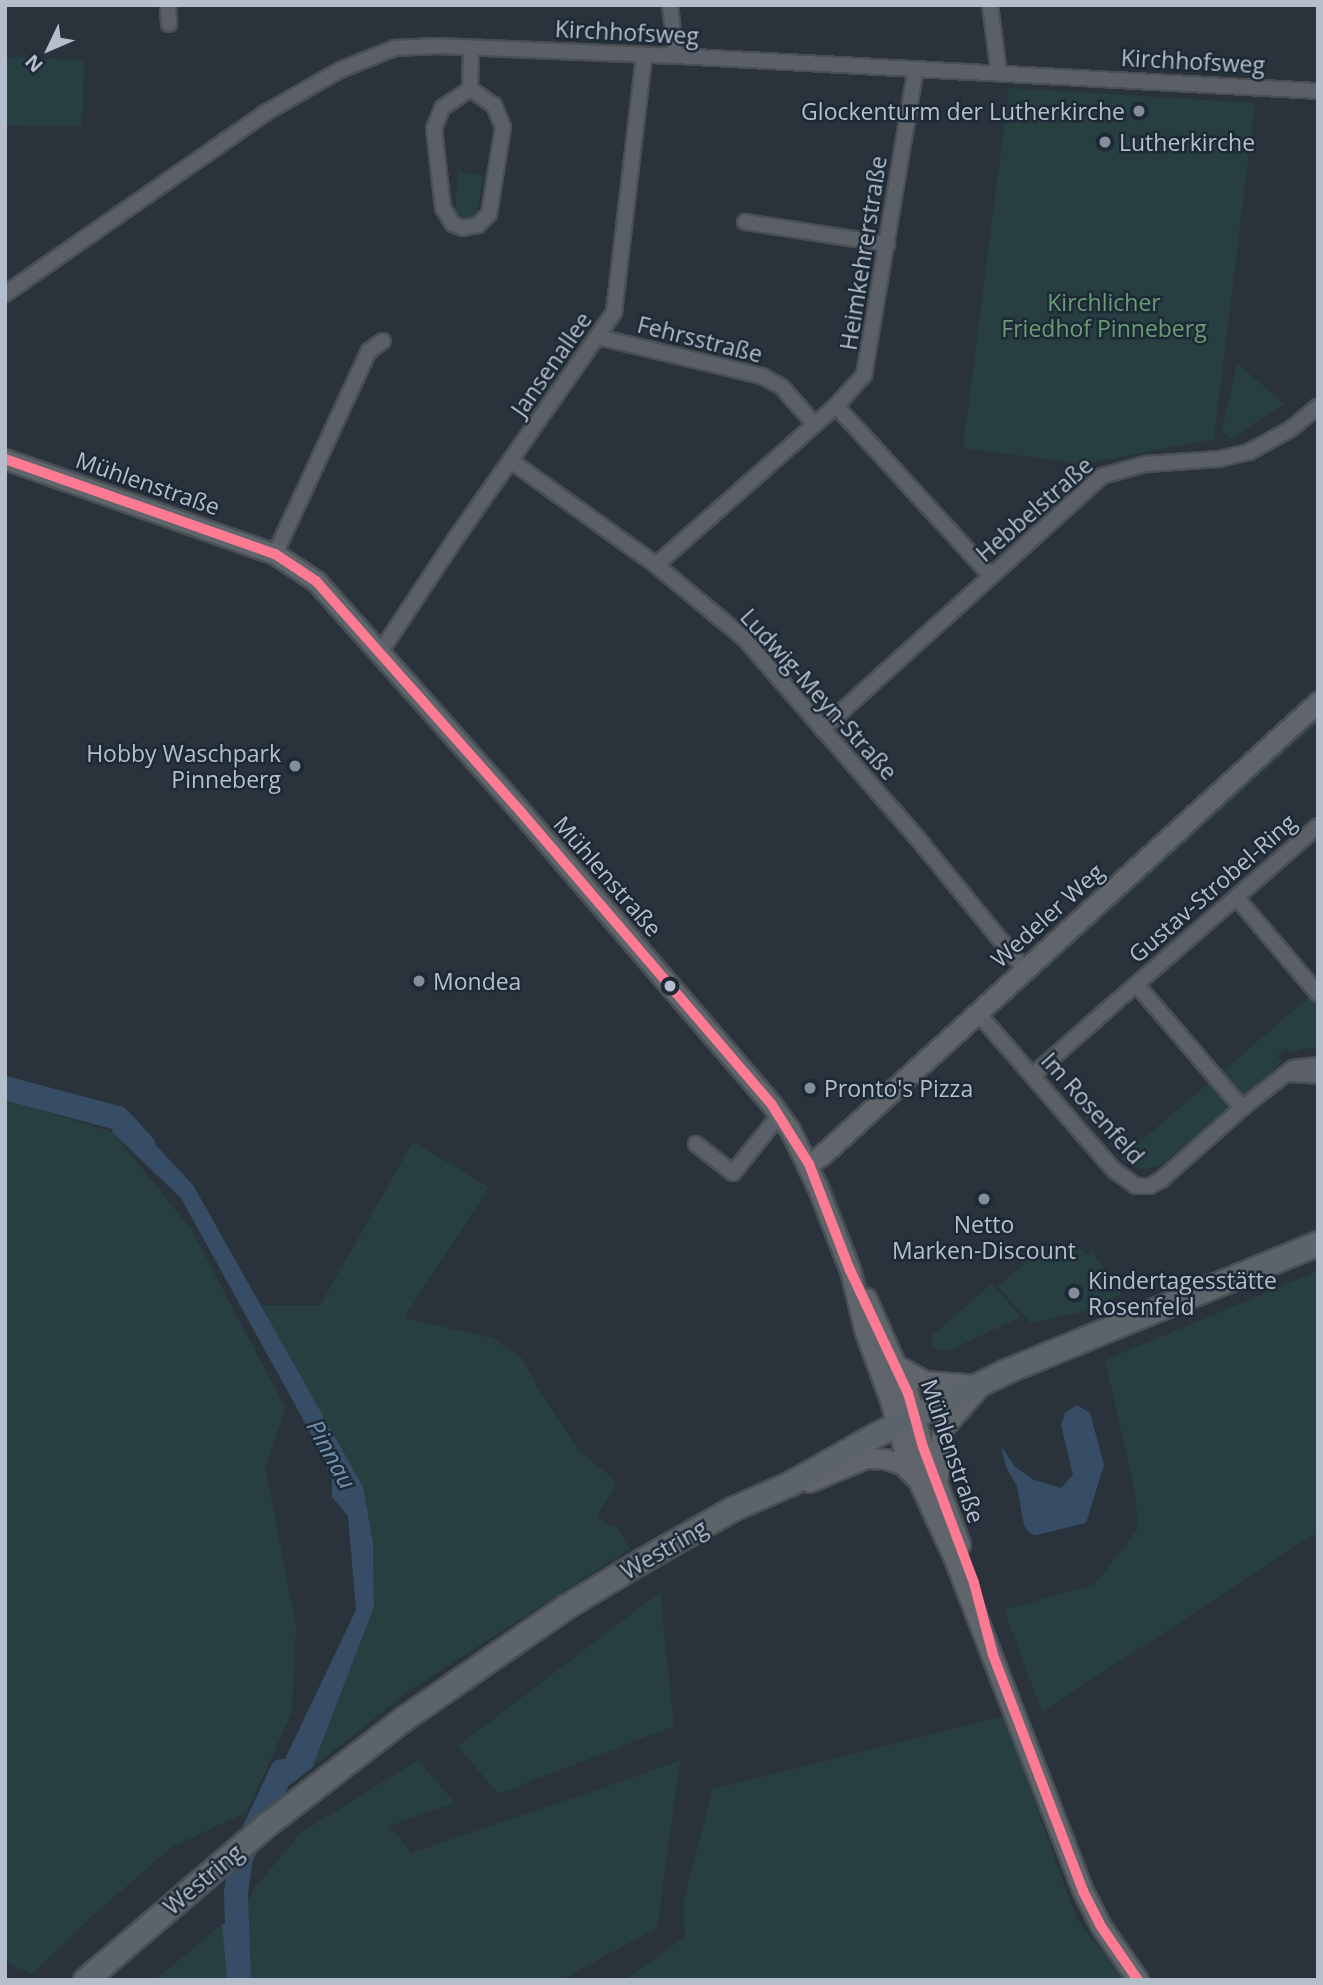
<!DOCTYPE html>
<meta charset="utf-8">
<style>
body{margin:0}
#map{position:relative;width:1323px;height:1985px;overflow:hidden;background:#2a333b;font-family:"Open Sans",sans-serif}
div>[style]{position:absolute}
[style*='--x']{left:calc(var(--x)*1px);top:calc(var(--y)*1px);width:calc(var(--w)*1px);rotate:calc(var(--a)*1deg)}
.green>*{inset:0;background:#273f41}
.water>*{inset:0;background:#364d65}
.river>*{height:24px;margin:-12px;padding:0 12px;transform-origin:12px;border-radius:12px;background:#364d65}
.roads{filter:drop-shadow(2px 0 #494f55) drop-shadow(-2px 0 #494f55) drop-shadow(0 2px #494f55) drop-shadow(0 -2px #494f55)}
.street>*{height:14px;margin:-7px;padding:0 7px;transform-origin:7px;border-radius:7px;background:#5b6068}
.secondary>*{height:19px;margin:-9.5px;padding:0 9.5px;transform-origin:9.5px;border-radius:9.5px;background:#60656c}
.primary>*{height:23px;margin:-11.5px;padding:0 11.5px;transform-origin:11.5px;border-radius:11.5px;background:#5d636a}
.bus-1>*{height:10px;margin:-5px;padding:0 5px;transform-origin:5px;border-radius:5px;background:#fe7a93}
.dots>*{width:19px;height:19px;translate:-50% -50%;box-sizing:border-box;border:4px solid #1d2936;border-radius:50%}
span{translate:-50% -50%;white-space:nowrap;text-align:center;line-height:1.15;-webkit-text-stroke:5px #1d2936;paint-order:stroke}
.street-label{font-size:23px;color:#b5bfcb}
.poi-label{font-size:23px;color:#b5bfcb}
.right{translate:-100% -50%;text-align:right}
.left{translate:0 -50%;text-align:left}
.park-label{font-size:23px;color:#6a9e72}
.water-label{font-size:24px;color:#7392b0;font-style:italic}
.frame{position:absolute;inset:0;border:7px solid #b5bfcb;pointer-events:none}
.north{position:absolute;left:14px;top:14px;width:70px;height:70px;-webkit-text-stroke:5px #1d2936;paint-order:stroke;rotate:226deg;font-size:19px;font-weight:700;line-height:28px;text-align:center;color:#b5bfcb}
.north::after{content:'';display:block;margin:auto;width:24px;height:32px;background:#b5bfcb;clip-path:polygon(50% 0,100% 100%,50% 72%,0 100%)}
</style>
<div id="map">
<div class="green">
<div style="clip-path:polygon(5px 57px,84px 60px,82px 127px,5px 125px)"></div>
<div style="clip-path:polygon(1009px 88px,1255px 103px,1214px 439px,1084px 464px,963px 448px)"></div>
<div style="clip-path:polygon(458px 172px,483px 176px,478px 212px,474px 217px,464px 218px,455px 210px)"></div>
<div style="clip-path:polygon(1237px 363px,1284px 404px,1230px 439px,1222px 431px)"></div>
<div style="clip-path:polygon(1318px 714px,1318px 723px,994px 1017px,992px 1013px)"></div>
<div style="clip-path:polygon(1309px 997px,1318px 1007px,1318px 1050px,1305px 1048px,1291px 1054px,1286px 1048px,1277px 1056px,1282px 1062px,1242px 1099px,1220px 1074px)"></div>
<div style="clip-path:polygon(1210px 1082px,1232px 1108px,1158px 1167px,1140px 1169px,1129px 1165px,1121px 1158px)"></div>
<div style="clip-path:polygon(904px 1093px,908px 1095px,836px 1160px,828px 1158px)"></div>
<div style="clip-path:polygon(5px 1099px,112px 1132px,191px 1229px,286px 1409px,265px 1467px,296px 1626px,292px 1712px,247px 1812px,172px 1847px,91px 1917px,32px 1974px,5px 1962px)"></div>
<div style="clip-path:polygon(413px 1142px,489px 1187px,404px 1318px,492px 1338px,522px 1358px,536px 1385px,579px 1451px,617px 1482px,598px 1514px,603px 1522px,618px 1528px,630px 1549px,410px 1690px,312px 1768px,374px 1607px,373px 1543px,262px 1305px,320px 1305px)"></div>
<div style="clip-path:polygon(829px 1177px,886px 1329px,895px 1346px,917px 1368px,902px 1361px,877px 1315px,825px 1183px,824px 1179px)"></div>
<div style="clip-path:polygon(1049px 1242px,1064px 1258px,1077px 1246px,1087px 1255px,1092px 1251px,1122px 1294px,1082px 1312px,1031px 1323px,998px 1287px)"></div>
<div style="clip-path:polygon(1318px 1271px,1318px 1532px,1042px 1712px,1004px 1610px,1095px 1584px,1137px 1530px,1136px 1496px,1105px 1360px)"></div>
<div style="clip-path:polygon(992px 1284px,1021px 1317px,950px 1350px,939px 1351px,932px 1347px,931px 1337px,937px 1331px)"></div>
<div style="clip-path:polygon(660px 1592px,674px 1726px,498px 1794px,458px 1746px)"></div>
<div style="clip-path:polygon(1004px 1716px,1076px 1918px,1125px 1980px,624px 1980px,685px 1937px,683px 1903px,713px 1789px)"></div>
<div style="clip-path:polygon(418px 1760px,455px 1803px,389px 1826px,412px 1853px,680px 1761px,657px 1928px,561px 1980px,249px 1980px,243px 1920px,252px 1891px,302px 1832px)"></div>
<div style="clip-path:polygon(222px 1924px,227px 1980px,155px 1980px)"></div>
</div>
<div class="water">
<div style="clip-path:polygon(125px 1112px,193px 1185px,363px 1487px,373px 1543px,374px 1607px,312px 1768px,263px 1805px,356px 1610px,348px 1516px,332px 1497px,332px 1478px,309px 1430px,181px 1198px,112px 1132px)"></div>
<div style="clip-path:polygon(1077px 1405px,1090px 1413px,1104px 1465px,1086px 1523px,1036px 1535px,1029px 1533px,1024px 1525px,1017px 1486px,1006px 1467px,1001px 1446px,1015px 1467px,1034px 1480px,1061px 1488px,1073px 1475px,1061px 1425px,1065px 1413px)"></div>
<div style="clip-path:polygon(243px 1920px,248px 1980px,227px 1980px,222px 1924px)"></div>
</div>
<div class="river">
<div style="--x:5;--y:1088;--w:117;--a:14.9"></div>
<div style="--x:118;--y:1118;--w:37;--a:47"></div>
<div style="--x:239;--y:1980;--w:87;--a:-92"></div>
<div style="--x:236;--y:1893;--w:35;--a:-82"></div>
<div style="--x:241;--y:1858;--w:96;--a:-64.8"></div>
</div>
<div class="roads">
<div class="street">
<div style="--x:168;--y:5;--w:19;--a:87"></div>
<div style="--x:670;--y:5;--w:51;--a:83.3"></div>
<div style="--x:990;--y:5;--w:69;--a:82.5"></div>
<div style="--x:470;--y:89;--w:29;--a:34"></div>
<div style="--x:494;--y:105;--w:24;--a:68"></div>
<div style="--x:503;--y:127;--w:88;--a:99.1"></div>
<div style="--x:489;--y:214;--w:16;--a:135"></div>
<div style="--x:478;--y:225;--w:15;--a:169"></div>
<div style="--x:463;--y:228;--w:11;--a:-158"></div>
<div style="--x:453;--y:224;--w:19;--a:-122"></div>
<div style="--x:443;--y:208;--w:80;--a:-96.5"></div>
<div style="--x:434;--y:129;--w:22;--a:-69"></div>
<div style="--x:442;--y:108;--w:34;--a:-34"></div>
<div style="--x:470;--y:89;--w:41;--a:-88.6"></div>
<div style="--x:745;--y:222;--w:144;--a:8.8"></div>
<div style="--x:5;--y:294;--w:317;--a:-34.8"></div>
<div style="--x:265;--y:113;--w:86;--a:-29.8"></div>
<div style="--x:340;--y:70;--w:59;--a:-21.8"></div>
<div style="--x:395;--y:48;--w:43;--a:-2.7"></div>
<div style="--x:438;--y:46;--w:238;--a:2.4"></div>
<div style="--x:676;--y:56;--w:643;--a:3.12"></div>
<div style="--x:598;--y:337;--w:169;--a:13.4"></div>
<div style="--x:762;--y:376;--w:23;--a:29"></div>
<div style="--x:782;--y:387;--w:50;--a:49"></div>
<div style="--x:836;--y:406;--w:230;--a:47.6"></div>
<div style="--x:511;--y:461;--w:178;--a:35.6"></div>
<div style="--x:656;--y:565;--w:114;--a:39.7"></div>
<div style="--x:744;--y:638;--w:274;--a:49.1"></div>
<div style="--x:923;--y:845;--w:160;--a:50.8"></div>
<div style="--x:275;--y:554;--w:224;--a:-65.2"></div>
<div style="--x:369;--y:351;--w:17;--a:-36"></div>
<div style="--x:656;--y:565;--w:240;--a:-41.5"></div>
<div style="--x:836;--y:406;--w:42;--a:-47.9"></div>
<div style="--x:864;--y:375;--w:310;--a:-80.4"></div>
<div style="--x:379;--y:654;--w:139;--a:-56.4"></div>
<div style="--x:456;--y:538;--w:276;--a:-55"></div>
<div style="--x:614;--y:312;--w:258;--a:-83.3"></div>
<div style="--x:822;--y:729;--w:377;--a:-42.1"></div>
<div style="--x:1102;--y:476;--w:46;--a:-15.3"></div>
<div style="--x:1146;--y:464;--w:73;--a:-3.9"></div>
<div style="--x:1219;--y:459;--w:31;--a:-13"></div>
<div style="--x:1249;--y:452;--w:48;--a:-28.7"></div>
<div style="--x:1291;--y:429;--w:35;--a:-40"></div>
<div style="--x:1236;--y:897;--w:127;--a:49.8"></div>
<div style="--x:1137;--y:985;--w:162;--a:49.5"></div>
<div style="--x:1123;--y:996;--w:259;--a:-41.1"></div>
<div style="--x:977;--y:1012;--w:209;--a:49.1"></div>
<div style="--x:1114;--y:1170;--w:27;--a:36"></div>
<div style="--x:1136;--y:1186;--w:14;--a:0"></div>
<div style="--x:1150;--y:1186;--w:13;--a:-29"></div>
<div style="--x:1161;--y:1180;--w:108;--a:-41.6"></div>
<div style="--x:1242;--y:1108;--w:65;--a:-38.1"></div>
<div style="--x:1293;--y:1068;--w:25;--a:-7"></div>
<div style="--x:1291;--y:1074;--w:27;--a:4"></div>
<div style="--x:1033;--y:1075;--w:113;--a:-41.4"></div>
<div style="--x:696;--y:1144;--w:47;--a:38.1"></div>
<div style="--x:733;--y:1173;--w:64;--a:-51.3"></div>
</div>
<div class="secondary">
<div style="--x:5;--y:459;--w:286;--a:19.4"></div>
<div style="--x:275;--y:554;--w:49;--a:33.4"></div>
<div style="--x:316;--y:581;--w:309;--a:48.4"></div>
<div style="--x:521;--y:812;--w:386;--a:49.4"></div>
<div style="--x:772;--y:1105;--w:31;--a:54"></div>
<div style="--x:790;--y:1130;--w:62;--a:64.3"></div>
<div style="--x:817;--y:1186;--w:90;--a:68.6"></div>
<div style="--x:850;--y:1270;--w:64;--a:76.4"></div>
<div style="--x:865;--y:1332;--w:72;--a:69.8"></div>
<div style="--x:890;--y:1400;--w:52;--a:74.4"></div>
<div style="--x:904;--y:1450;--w:117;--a:65.2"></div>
<div style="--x:953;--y:1556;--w:359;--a:68.8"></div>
<div style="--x:1083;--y:1891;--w:38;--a:63"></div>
<div style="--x:1100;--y:1925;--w:67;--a:55.4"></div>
<div style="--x:809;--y:1164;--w:16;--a:-35"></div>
<div style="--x:822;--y:1155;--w:672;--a:-42.41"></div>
<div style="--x:866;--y:1298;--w:104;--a:66.1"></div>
<div style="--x:908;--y:1393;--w:56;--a:74.5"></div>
<div style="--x:923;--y:1447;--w:104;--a:69.1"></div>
<div style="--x:896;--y:1365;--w:33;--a:29"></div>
<div style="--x:925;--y:1381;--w:52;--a:4.4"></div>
<div style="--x:938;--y:1476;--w:24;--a:-90"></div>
<div style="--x:938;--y:1452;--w:26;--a:-77"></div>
<div style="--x:944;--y:1427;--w:53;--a:-48.8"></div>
<div style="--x:809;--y:1482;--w:62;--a:-22.8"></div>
<div style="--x:866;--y:1458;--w:20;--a:3"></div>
<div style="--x:886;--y:1459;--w:18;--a:19"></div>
<div style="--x:903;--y:1465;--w:17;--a:45"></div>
</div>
<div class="primary">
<div style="--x:85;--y:1980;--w:240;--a:-40.6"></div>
<div style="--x:267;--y:1824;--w:172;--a:-37.7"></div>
<div style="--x:403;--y:1719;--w:199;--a:-34.6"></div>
<div style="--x:567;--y:1606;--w:89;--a:-31.2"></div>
<div style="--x:643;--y:1560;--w:103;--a:-29.8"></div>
<div style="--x:732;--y:1509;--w:62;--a:-23.7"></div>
<div style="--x:789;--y:1484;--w:101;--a:-29.6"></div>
<div style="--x:877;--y:1434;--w:144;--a:-26"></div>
<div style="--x:1006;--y:1371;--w:337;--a:-22.3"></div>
</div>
</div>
<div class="bus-1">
<div style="--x:5;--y:459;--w:286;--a:19.4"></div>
<div style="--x:275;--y:554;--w:49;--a:33.4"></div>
<div style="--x:316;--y:581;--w:309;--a:48.4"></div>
<div style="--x:521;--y:812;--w:386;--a:49.4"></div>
<div style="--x:772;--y:1105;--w:70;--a:57.9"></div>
<div style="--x:809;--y:1164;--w:114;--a:68.9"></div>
<div style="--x:850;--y:1270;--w:136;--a:64.8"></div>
<div style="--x:908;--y:1393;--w:56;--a:74.5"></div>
<div style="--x:923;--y:1447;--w:145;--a:69.4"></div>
<div style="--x:974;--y:1583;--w:74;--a:75.2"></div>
<div style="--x:993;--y:1655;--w:253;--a:69.1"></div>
<div style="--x:1083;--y:1891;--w:38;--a:63"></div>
<div style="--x:1100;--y:1925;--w:67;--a:55.4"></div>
</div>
<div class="dots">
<div style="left:1139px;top:111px;background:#848e99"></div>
<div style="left:1105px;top:142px;background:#848e99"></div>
<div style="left:295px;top:766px;background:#848e99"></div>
<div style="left:419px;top:981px;background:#848e99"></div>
<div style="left:670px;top:986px;background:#b5bfcb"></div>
<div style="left:810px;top:1088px;background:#848e99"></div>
<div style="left:984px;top:1199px;background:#848e99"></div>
<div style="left:1074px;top:1293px;background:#848e99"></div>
</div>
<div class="street-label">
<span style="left:627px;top:32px;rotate:3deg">Kirchhofsweg</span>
<span style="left:1193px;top:61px;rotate:3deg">Kirchhofsweg</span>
<span style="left:863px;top:253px;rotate:-81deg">Heimkehrerstraße</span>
<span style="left:700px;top:339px;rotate:14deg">Fehrsstraße</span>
<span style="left:551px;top:364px;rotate:-55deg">Jansenallee</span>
<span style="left:148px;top:483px;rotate:19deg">Mühlenstraße</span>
<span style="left:1034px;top:509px;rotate:-41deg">Hebbelstraße</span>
<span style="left:819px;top:694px;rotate:48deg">Ludwig-Meyn-Straße</span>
<span style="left:608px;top:876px;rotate:49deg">Mühlenstraße</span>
<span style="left:1212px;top:888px;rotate:-41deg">Gustav-Strobel-Ring</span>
<span style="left:1047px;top:915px;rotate:-42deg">Wedeler Weg</span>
<span style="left:1093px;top:1108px;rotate:48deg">Im Rosenfeld</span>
<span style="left:953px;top:1451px;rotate:71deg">Mühlenstraße</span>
<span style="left:664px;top:1549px;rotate:-30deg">Westring</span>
<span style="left:203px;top:1879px;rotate:-40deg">Westring</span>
</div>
<div class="poi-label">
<span class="right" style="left:1125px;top:111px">Glockenturm der Lutherkirche</span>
<span class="left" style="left:1119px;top:142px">Lutherkirche</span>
<span class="right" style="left:281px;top:766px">Hobby Waschpark<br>Pinneberg</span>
<span class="left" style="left:433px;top:981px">Mondea</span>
<span class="left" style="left:824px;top:1088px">Pronto's Pizza</span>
<span style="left:984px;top:1237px">Netto<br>Marken-Discount</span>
<span class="left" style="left:1088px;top:1293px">Kindertagesstätte<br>Rosenfeld</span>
</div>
<div class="park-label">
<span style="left:1104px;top:315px">Kirchlicher<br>Friedhof Pinneberg</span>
</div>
<div class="water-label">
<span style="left:332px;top:1454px;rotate:61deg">Pinnau</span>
</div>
<div class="frame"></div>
<div class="north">N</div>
</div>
